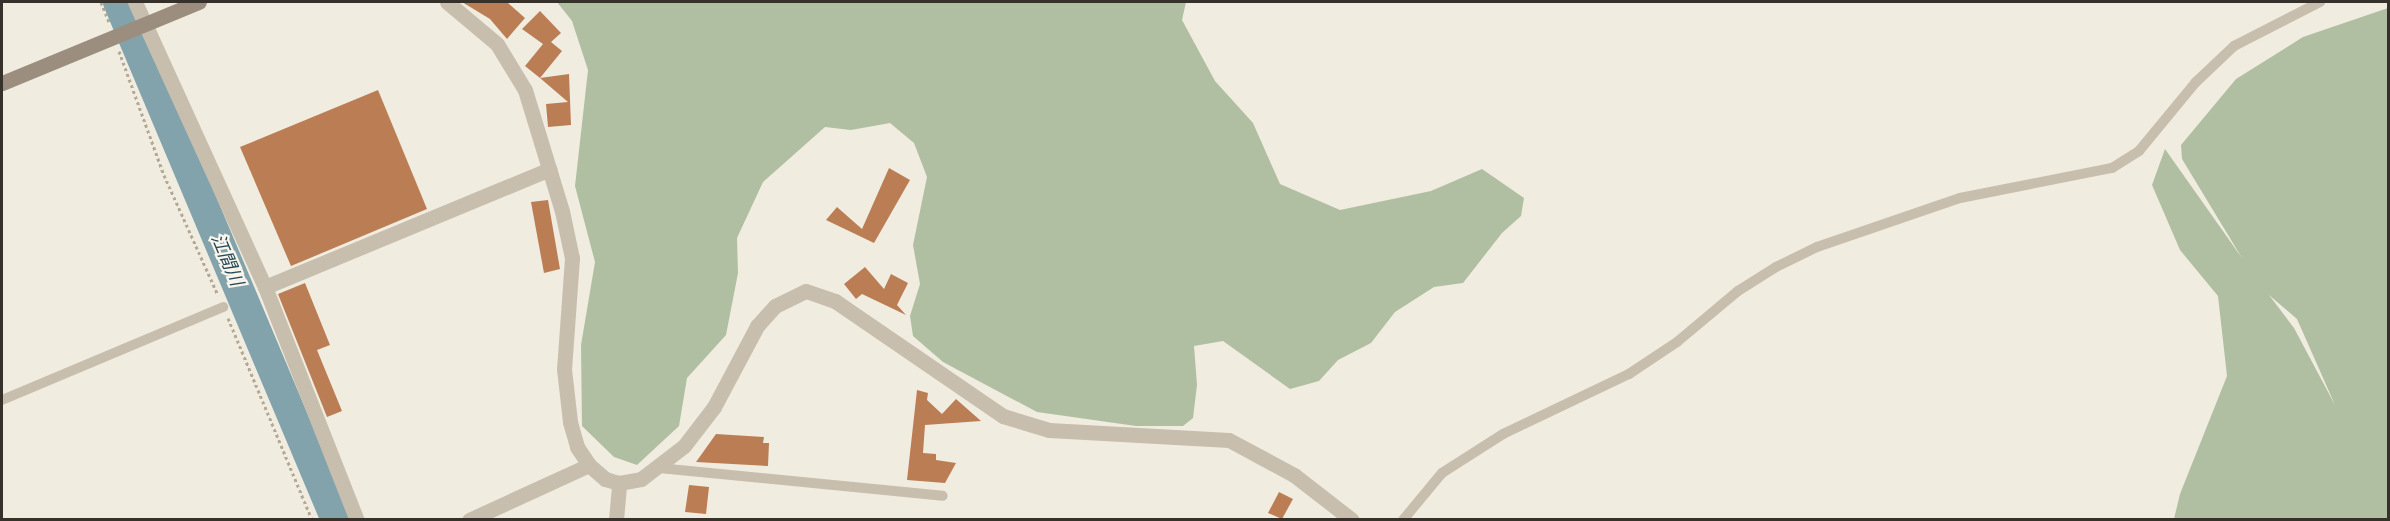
<!DOCTYPE html>
<meta charset="utf-8">
<style>
body{margin:0}
#map{position:relative;width:2390px;height:521px;overflow:hidden;background:#f1ece0;font-family:"Space Grotesk","Noto Sans JP",sans-serif}
div>[style]{position:absolute}
[style*='--x']{left:calc(var(--x)*1px);top:calc(var(--y)*1px);width:calc(var(--w)*1px);rotate:calc(var(--a)*1deg)}
.green>*{inset:0;background:#b0bfa1}
.river>*{height:30px;margin:-15px;padding:0 15px;transform-origin:15px;border-radius:15px;background:#82a3ab}
.building>*{inset:0;background:#bb7e54}
.path>*{height:3px;margin-top:-1.5px;transform-origin:0;background:repeating-linear-gradient(90deg,#b4a897 0 3px,transparent 0 6px)}
.lane>*{height:10px;margin:-5px;padding:0 5px;transform-origin:5px;border-radius:5px;background:#c8bead}
.street>*{height:15px;margin:-7.5px;padding:0 7.5px;transform-origin:7.5px;border-radius:7.5px;background:#c8bead}
.secondary>*{height:15px;margin:-7.5px;padding:0 7.5px;transform-origin:7.5px;border-radius:7.5px;background:#9c8e7e}
span{translate:-50% -50%;white-space:nowrap;text-align:center;line-height:1.15;-webkit-text-stroke:4.5px #f9f5ec;paint-order:stroke}
.water-label{font-size:18px;color:#244955;font-style:italic}
.frame{position:absolute;inset:0;border:3px solid #37312b;pointer-events:none}
</style>
<div id="map">
<div class="green">
<div style="clip-path:polygon(557px 2px,1186px 2px,1182px 20px,1215px 81px,1253px 123px,1280px 184px,1340px 210px,1431px 191px,1482px 169px,1524px 198px,1521px 216px,1502px 233px,1463px 283px,1434px 287px,1395px 312px,1371px 343px,1338px 360px,1319px 381px,1290px 389px,1223px 341px,1194px 346px,1197px 385px,1193px 418px,1183px 426px,1136px 426px,1037px 412px,943px 362px,913px 336px,910px 316px,920px 284px,913px 245px,927px 177px,914px 143px,890px 123px,851px 130px,825px 127px,763px 182px,737px 238px,738px 273px,726px 335px,687px 378px,679px 426px,637px 465px,614px 457px,582px 426px,581px 345px,595px 262px,575px 186px,588px 70px,572px 21px)"></div>
<div style="clip-path:polygon(evenodd,2388px 8px,2388px 519px,2174px 519px,2180px 494px,2227px 376px,2218px 296px,2180px 250px,2152px 185px,2165px 149px,2242px 258px,2182px 159px,2181px 145px,2236px 79px,2303px 37px,2388px 8px,2269px 295px,2297px 319px,2335px 405px,2294px 328px,2269px 295px)"></div>
</div>
<div class="river">
<div style="--x:118;--y:2;--w:562;--a:67.18"></div>
</div>
<div class="building">
<div style="clip-path:polygon(462px 2px,507px 2px,525px 18px,507px 39px,490px 19px)"></div>
<div style="clip-path:polygon(540px 11px,561px 33px,551px 42px,562px 51px,540px 78px,525px 66px,543px 44px,522px 29px)"></div>
<div style="clip-path:polygon(569px 74px,571px 125px,548px 127px,546px 104px,568px 102px,540px 78px)"></div>
<div style="clip-path:polygon(378px 90px,427px 209px,291px 266px,240px 147px)"></div>
<div style="clip-path:polygon(889px 168px,910px 180px,874px 243px,826px 220px,837px 207px,862px 229px)"></div>
<div style="clip-path:polygon(548px 200px,560px 269px,544px 273px,531px 202px)"></div>
<div style="clip-path:polygon(865px 267px,884px 289px,891px 274px,908px 283px,897px 305px,906px 315px,862px 294px,856px 299px,844px 284px)"></div>
<div style="clip-path:polygon(305px 283px,330px 345px,317px 350px,342px 411px,327px 417px,278px 294px)"></div>
<div style="clip-path:polygon(917px 390px,928px 393px,927px 400px,942px 414px,956px 399px,981px 421px,925px 425px,923px 453px,936px 454px,936px 460px,956px 463px,945px 483px,907px 480px)"></div>
<div style="clip-path:polygon(716px 434px,764px 437px,763px 443px,769px 443px,768px 466px,696px 462px)"></div>
<div style="clip-path:polygon(689px 485px,709px 487px,706px 514px,685px 512px)"></div>
<div style="clip-path:polygon(1279px 492px,1293px 499px,1282px 519px,1268px 513px)"></div>
</div>
<div class="path">
<div style="--x:101;--y:2;--w:22;--a:68"></div>
<div style="--x:119;--y:51;--w:132;--a:70.1"></div>
<div style="--x:164;--y:175;--w:132;--a:65.8"></div>
<div style="--x:228;--y:318;--w:219;--a:67.4"></div>
</div>
<div class="lane">
<div style="--x:2;--y:400;--w:240;--a:-22.8"></div>
<div style="--x:659;--y:468;--w:285;--a:5.6"></div>
<div style="--x:1403;--y:520;--w:61;--a:-50.3"></div>
<div style="--x:1442;--y:473;--w:72;--a:-32.6"></div>
<div style="--x:1503;--y:434;--w:140;--a:-25.5"></div>
<div style="--x:1629;--y:374;--w:58;--a:-33.7"></div>
<div style="--x:1677;--y:342;--w:80;--a:-39.9"></div>
<div style="--x:1738;--y:291;--w:45;--a:-32.3"></div>
<div style="--x:1776;--y:267;--w:46;--a:-26"></div>
<div style="--x:1817;--y:247;--w:151;--a:-18.9"></div>
<div style="--x:1960;--y:198;--w:155;--a:-11.2"></div>
<div style="--x:2112;--y:168;--w:32;--a:-32"></div>
<div style="--x:2139;--y:151;--w:88;--a:-50.5"></div>
<div style="--x:2195;--y:83;--w:54;--a:-43.5"></div>
<div style="--x:2234;--y:46;--w:97;--a:-27.1"></div>
</div>
<div class="street">
<div style="--x:135;--y:2;--w:313;--a:65.5"></div>
<div style="--x:265;--y:287;--w:251;--a:68.5"></div>
<div style="--x:447;--y:2;--w:65;--a:40"></div>
<div style="--x:497;--y:44;--w:54;--a:58.7"></div>
<div style="--x:525;--y:90;--w:127;--a:73"></div>
<div style="--x:562;--y:211;--w:48;--a:78"></div>
<div style="--x:572;--y:258;--w:111;--a:94.1"></div>
<div style="--x:564;--y:369;--w:53;--a:83.5"></div>
<div style="--x:570;--y:422;--w:26;--a:74"></div>
<div style="--x:577;--y:447;--w:22;--a:56"></div>
<div style="--x:589;--y:465;--w:21;--a:41"></div>
<div style="--x:605;--y:479;--w:15;--a:16"></div>
<div style="--x:619;--y:483;--w:22;--a:-10"></div>
<div style="--x:641;--y:479;--w:54;--a:-37.5"></div>
<div style="--x:684;--y:446;--w:49;--a:-52.4"></div>
<div style="--x:714;--y:407;--w:92;--a:-62"></div>
<div style="--x:757;--y:326;--w:27;--a:-48"></div>
<div style="--x:775;--y:306;--w:34;--a:-26"></div>
<div style="--x:806;--y:291;--w:31;--a:19"></div>
<div style="--x:835;--y:301;--w:204;--a:34.4"></div>
<div style="--x:1003;--y:416;--w:48;--a:16.9"></div>
<div style="--x:1049;--y:430;--w:180;--a:3.2"></div>
<div style="--x:1229;--y:440;--w:74;--a:28.3"></div>
<div style="--x:1294;--y:475;--w:73;--a:37.8"></div>
<div style="--x:265;--y:287;--w:308;--a:-22.5"></div>
<div style="--x:469;--y:520;--w:132;--a:-24.6"></div>
<div style="--x:616;--y:520;--w:37;--a:-85"></div>
</div>
<div class="secondary">
<div style="--x:2;--y:83;--w:213;--a:-22.4"></div>
</div>
<div class="water-label">
<span style="left:227px;top:260px;rotate:67deg">江間川</span>
</div>
<div class="frame"></div>
</div>
